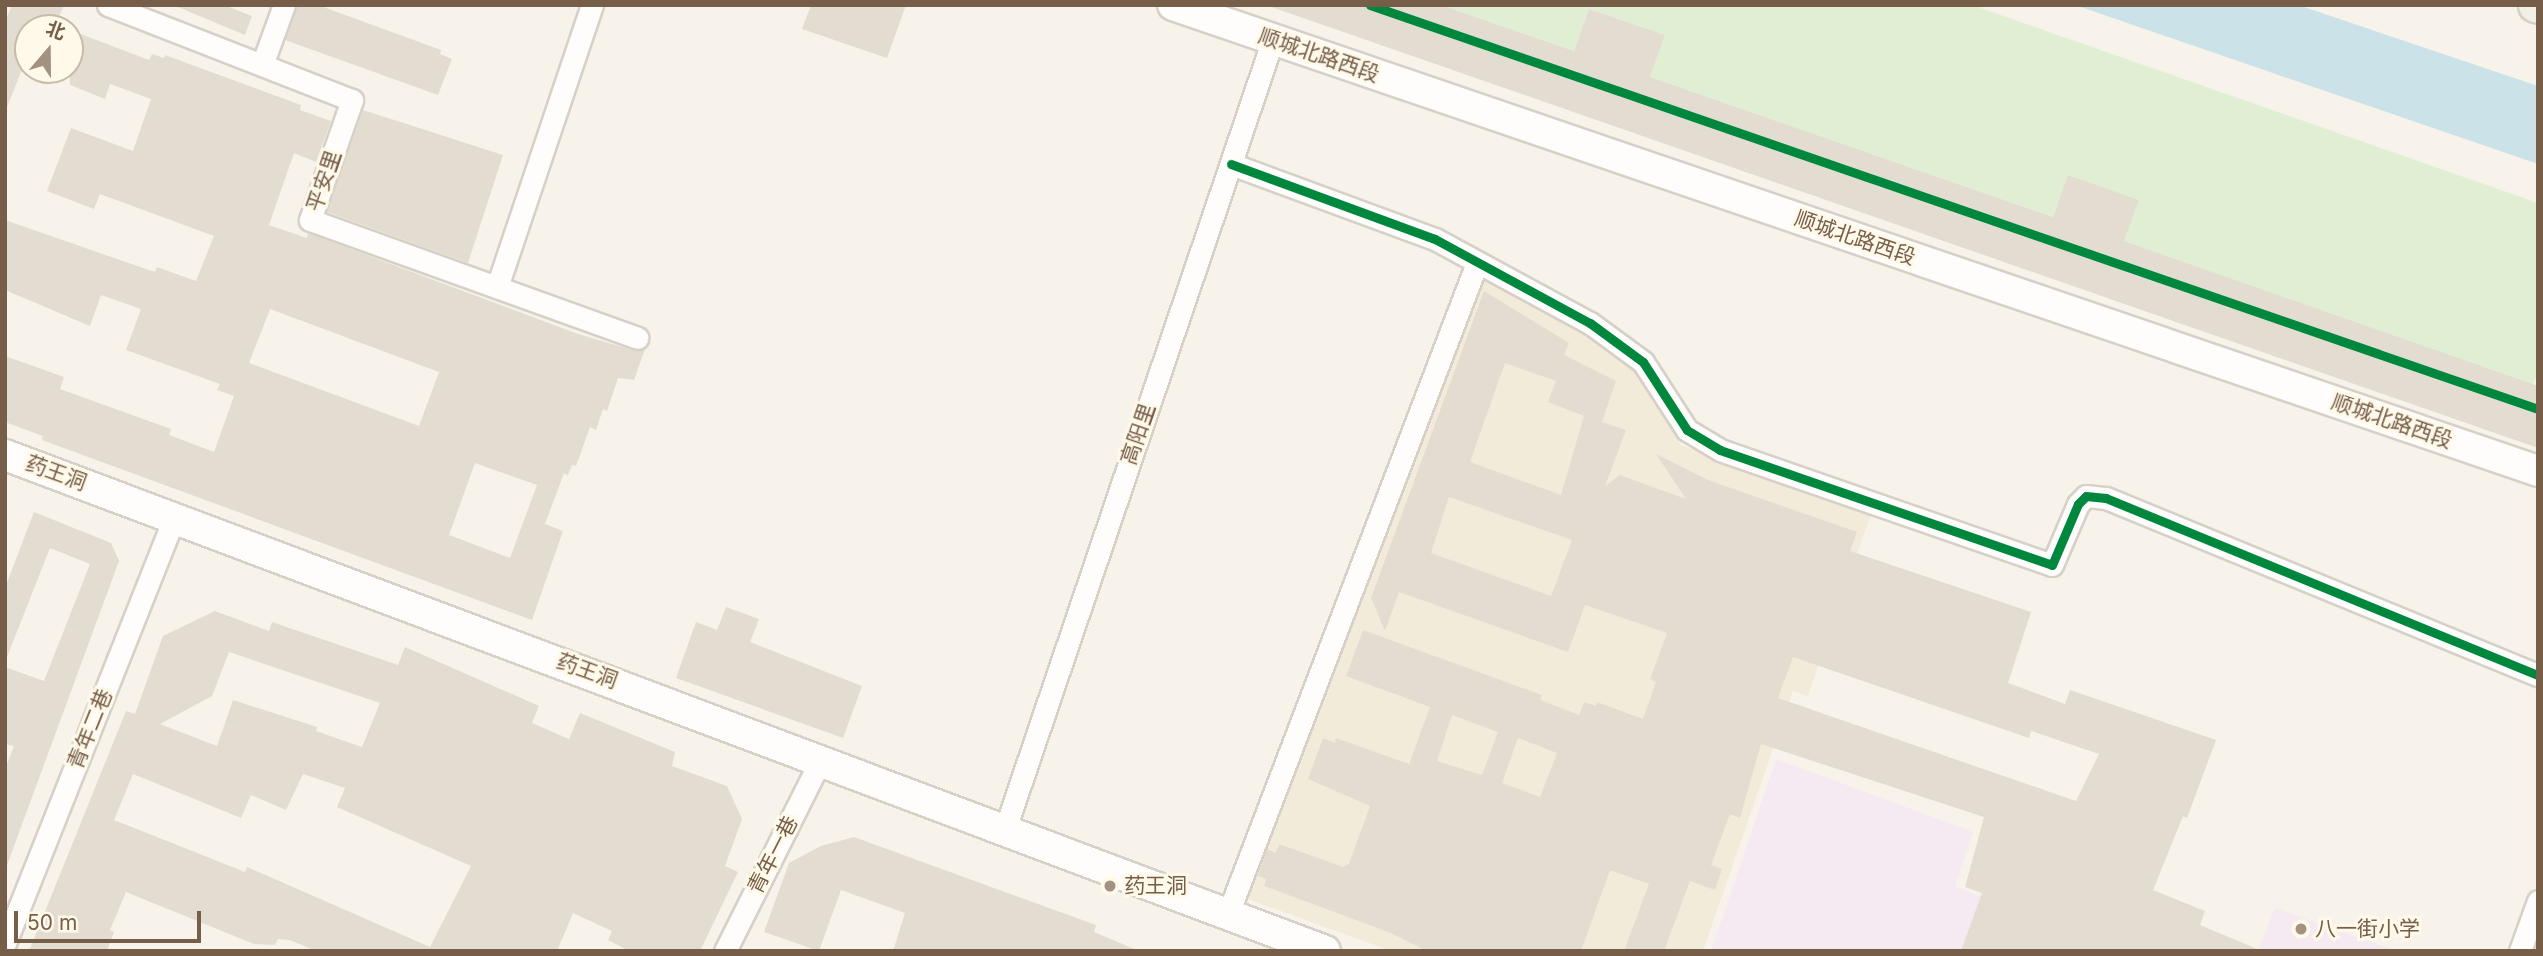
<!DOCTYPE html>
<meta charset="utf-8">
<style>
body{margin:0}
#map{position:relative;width:2543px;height:956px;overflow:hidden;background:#f7f3ea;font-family:Inter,"Noto Sans SC",sans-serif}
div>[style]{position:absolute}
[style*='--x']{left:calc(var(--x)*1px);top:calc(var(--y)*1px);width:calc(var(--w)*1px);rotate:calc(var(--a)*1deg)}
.residential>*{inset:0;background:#f3ebda}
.education>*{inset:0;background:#f5e9f2}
.green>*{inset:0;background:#e0efd4}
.water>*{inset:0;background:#cae2e8}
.building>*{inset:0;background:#e3dcd1}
.roads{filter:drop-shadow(2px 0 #d6d0c7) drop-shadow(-2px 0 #d6d0c7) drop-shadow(0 2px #d6d0c7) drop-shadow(0 -2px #d6d0c7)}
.street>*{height:21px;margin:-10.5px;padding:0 10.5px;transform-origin:10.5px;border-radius:10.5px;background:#fefdfc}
.secondary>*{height:30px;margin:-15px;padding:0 15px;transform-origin:15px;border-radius:15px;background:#fefdfc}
.primary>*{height:33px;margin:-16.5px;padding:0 16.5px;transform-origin:16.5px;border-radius:16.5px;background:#f2efe5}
.cycleway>*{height:9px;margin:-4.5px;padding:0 4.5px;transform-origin:4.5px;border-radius:4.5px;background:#00873e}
.dots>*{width:19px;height:19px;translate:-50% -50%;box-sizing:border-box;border:4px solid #fff9ea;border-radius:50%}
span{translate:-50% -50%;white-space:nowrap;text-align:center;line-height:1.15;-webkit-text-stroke:6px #fff9ea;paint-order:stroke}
.street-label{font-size:21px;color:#765e49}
.poi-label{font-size:21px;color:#765e49}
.left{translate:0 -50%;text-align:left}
.frame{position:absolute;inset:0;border:7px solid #765e49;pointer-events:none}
.north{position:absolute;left:14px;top:14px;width:70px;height:70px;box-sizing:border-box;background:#fff9ea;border:2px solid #c8bbaa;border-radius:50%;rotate:20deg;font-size:19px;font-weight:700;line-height:28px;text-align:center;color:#765e49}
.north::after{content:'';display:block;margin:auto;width:24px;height:32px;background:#a39281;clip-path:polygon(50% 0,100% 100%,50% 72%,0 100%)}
.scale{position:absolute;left:14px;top:911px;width:187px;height:32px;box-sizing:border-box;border:4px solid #765e49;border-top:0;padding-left:9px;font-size:21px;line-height:24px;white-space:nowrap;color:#765e49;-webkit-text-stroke:5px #fff9ea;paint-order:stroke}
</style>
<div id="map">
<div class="residential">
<div style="clip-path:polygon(1479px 273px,1632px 360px,1681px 445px,1871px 514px,1808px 696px,1793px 691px,1703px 951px,1391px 951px,1240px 896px)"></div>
</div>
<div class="education">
<div style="clip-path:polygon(1776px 759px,1973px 832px,1955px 887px,2127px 951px,1711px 951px)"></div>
<div style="clip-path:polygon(2275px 908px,2396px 951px,2258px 951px)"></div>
</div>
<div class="green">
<div style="clip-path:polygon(1441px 5px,1972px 5px,2538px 203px,2538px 372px,2533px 385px,2124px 241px,2139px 200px,2068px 176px,2053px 217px,1650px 77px,1665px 35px,1589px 9px,1574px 51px)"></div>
</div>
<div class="water">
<div style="clip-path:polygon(2075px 5px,2298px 5px,2538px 86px,2538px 164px)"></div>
</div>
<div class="building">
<div style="clip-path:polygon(12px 5px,64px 5px,54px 28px,28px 28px,28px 74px,21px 72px,7px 107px,5px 22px)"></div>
<div style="clip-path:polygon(173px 5px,224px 5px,252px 16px,245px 35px)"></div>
<div style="clip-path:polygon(297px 5px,318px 5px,441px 50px,440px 54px,452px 59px,438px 95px,285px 40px)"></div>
<div style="clip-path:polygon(811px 5px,906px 5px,887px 58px,802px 29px)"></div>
<div style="clip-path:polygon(1266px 5px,1441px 5px,1574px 51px,1589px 9px,1665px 35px,1650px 77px,2053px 217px,2068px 175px,2139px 200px,2124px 241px,2538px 386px,2538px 448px)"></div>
<div style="clip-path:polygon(evenodd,70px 30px,149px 60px,152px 54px,164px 58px,165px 55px,301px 105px,300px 110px,331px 121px,316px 162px,294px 153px,269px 225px,307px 238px,308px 233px,578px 334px,633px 350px,645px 349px,634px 380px,618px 378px,607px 411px,603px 409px,596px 430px,590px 427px,576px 466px,572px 465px,568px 475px,564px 473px,545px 524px,563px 531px,532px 620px,42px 440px,43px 436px,5px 422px,5px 356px,64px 377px,60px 389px,171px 429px,169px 435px,214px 452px,234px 396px,217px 390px,220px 384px,126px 350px,141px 309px,101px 295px,90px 326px,5px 290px,5px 220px,143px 268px,155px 272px,157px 267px,196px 281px,214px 236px,100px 194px,94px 209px,47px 191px,71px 128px,133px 151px,151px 99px,110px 84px,105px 99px,70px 85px,70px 30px,270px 309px,439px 372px,419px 426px,249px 363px,270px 309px,70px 30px,475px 463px,537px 485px,510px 558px,449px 535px,475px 463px)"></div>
<div style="clip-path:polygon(363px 110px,503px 155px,468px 263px,327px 212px)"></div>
<div style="clip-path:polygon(evenodd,1484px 291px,1569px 343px,1564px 355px,1616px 381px,1602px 422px,1626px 430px,1605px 486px,1620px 475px,1686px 499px,1656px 454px,1708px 480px,1857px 532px,1850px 551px,2031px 612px,2008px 683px,2065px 704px,2070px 690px,2216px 740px,2187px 818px,2183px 816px,2153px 890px,2205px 911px,2200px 925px,2262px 951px,1961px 951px,1982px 893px,1965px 887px,1984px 817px,1761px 744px,1740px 818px,1730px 814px,1711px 865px,1722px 869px,1715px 890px,1690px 881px,1664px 951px,1624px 951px,1649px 884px,1610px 870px,1581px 951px,1427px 951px,1391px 933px,1264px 886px,1266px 879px,1258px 876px,1267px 849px,1276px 853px,1279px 844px,1343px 867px,1349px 864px,1370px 806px,1308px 779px,1323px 738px,1335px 743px,1336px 738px,1409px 764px,1430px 707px,1346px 676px,1363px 630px,1542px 695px,1540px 700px,1579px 715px,1584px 702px,1596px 706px,1597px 702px,1643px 719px,1656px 682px,1650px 679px,1667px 633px,1585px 605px,1568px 652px,1399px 592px,1385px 631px,1371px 598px,1484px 291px,1505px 363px,1556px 381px,1548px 402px,1584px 416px,1561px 495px,1470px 462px,1505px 363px,1484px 291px,1449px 497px,1572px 540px,1551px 596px,1431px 553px,1449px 497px,1484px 291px,1793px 657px,2029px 738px,2031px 731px,2099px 754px,2076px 801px,1778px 698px,1793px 657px,1484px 291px,1452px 715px,1498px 732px,1482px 775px,1437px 761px,1452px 715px,1484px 291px,1518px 738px,1557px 753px,1540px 797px,1502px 783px,1518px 738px)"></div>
<div style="clip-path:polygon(34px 512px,111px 543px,119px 561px,6px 868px,5px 769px,14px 746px,5px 744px,5px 667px,44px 681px,90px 564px,50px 548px,5px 662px,5px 588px)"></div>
<div style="clip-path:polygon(726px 607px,759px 619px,750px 642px,862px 686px,843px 738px,676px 678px,696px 622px,717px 630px)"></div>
<div style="clip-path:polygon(evenodd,215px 611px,269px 631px,272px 622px,398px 665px,405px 647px,539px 706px,532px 723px,569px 739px,580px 713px,675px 752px,672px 766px,727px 786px,742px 819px,725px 866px,738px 872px,700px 951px,629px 951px,608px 940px,612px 931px,573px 913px,557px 951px,316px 951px,290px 940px,278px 939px,275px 945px,254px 944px,126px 892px,110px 930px,114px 932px,107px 951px,29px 951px,126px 711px,135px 714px,163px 636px,215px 611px,229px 652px,380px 703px,362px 747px,316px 731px,317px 727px,233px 700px,217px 746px,160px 724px,212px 696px,229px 652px,215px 611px,133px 774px,241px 818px,251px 795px,286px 810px,303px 774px,345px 788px,337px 807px,471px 866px,430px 947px,247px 867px,245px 872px,114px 820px,133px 774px)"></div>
<div style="clip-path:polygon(854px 837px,1096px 925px,1094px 932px,1139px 951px,893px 951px,905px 913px,841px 890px,819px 951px,764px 932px,789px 863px,821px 846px)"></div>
</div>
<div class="roads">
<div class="street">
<div style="--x:108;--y:5;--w:262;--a:21.3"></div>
<div style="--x:352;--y:100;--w:127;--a:109.3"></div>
<div style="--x:310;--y:220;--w:348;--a:19.8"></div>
<div style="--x:262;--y:65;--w:64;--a:-69.9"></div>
<div style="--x:1231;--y:164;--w:217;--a:20.2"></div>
<div style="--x:1435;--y:239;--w:176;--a:28.5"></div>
<div style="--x:1590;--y:323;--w:66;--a:36.3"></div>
<div style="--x:1643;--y:362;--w:81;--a:57.1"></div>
<div style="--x:1687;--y:430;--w:39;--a:31"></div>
<div style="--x:1720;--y:450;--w:351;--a:19.1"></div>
<div style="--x:2052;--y:565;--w:66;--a:-66.9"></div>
<div style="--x:2078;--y:504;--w:11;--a:-45"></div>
<div style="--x:2086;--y:496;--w:20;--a:6"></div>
<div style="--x:2106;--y:498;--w:467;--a:22.3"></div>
<div style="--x:497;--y:287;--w:298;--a:-71.4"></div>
<div style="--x:1005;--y:829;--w:834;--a:-71.26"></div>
<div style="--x:1229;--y:911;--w:694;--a:-69.06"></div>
<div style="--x:5;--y:943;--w:461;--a:-68.3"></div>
<div style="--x:725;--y:951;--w:215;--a:-63.4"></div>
<div style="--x:2520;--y:951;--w:53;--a:-70.2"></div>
</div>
<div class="secondary">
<div style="--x:1173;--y:5;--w:1442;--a:18.85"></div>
<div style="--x:5;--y:455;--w:1410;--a:20.59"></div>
</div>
<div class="primary">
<div style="--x:2535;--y:5;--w:3;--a:18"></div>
</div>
</div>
<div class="cycleway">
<div style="--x:1370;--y:5;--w:1236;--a:19.08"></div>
<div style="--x:1231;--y:164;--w:217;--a:20.2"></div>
<div style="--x:1435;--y:239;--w:176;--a:28.5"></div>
<div style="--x:1590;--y:323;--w:66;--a:36.3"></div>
<div style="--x:1643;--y:362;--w:81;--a:57.1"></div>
<div style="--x:1687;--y:430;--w:39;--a:31"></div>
<div style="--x:1720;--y:450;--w:351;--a:19.1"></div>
<div style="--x:2052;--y:565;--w:66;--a:-66.9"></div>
<div style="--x:2078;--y:504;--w:11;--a:-45"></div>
<div style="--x:2086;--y:496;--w:20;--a:6"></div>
<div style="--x:2106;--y:498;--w:467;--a:22.3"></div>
</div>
<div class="dots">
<div style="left:1110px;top:886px;background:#a39281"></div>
<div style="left:2301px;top:929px;background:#a39281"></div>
</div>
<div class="street-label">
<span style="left:1319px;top:55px;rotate:19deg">顺城北路西段</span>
<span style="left:324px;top:181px;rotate:-71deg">平安里</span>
<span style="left:1855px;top:238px;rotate:19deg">顺城北路西段</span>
<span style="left:2392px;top:421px;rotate:19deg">顺城北路西段</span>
<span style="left:1138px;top:434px;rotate:-71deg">高阳里</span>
<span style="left:56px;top:473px;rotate:20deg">药王洞</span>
<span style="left:587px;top:671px;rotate:20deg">药王洞</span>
<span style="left:90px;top:729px;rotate:-68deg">青年二巷</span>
<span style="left:773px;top:855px;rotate:-63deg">青年一巷</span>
</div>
<div class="poi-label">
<span class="left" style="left:1124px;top:886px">药王洞</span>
<span class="left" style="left:2315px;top:929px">八一街小学</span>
</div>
<div class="frame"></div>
<div class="north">北</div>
<div class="scale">50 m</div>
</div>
